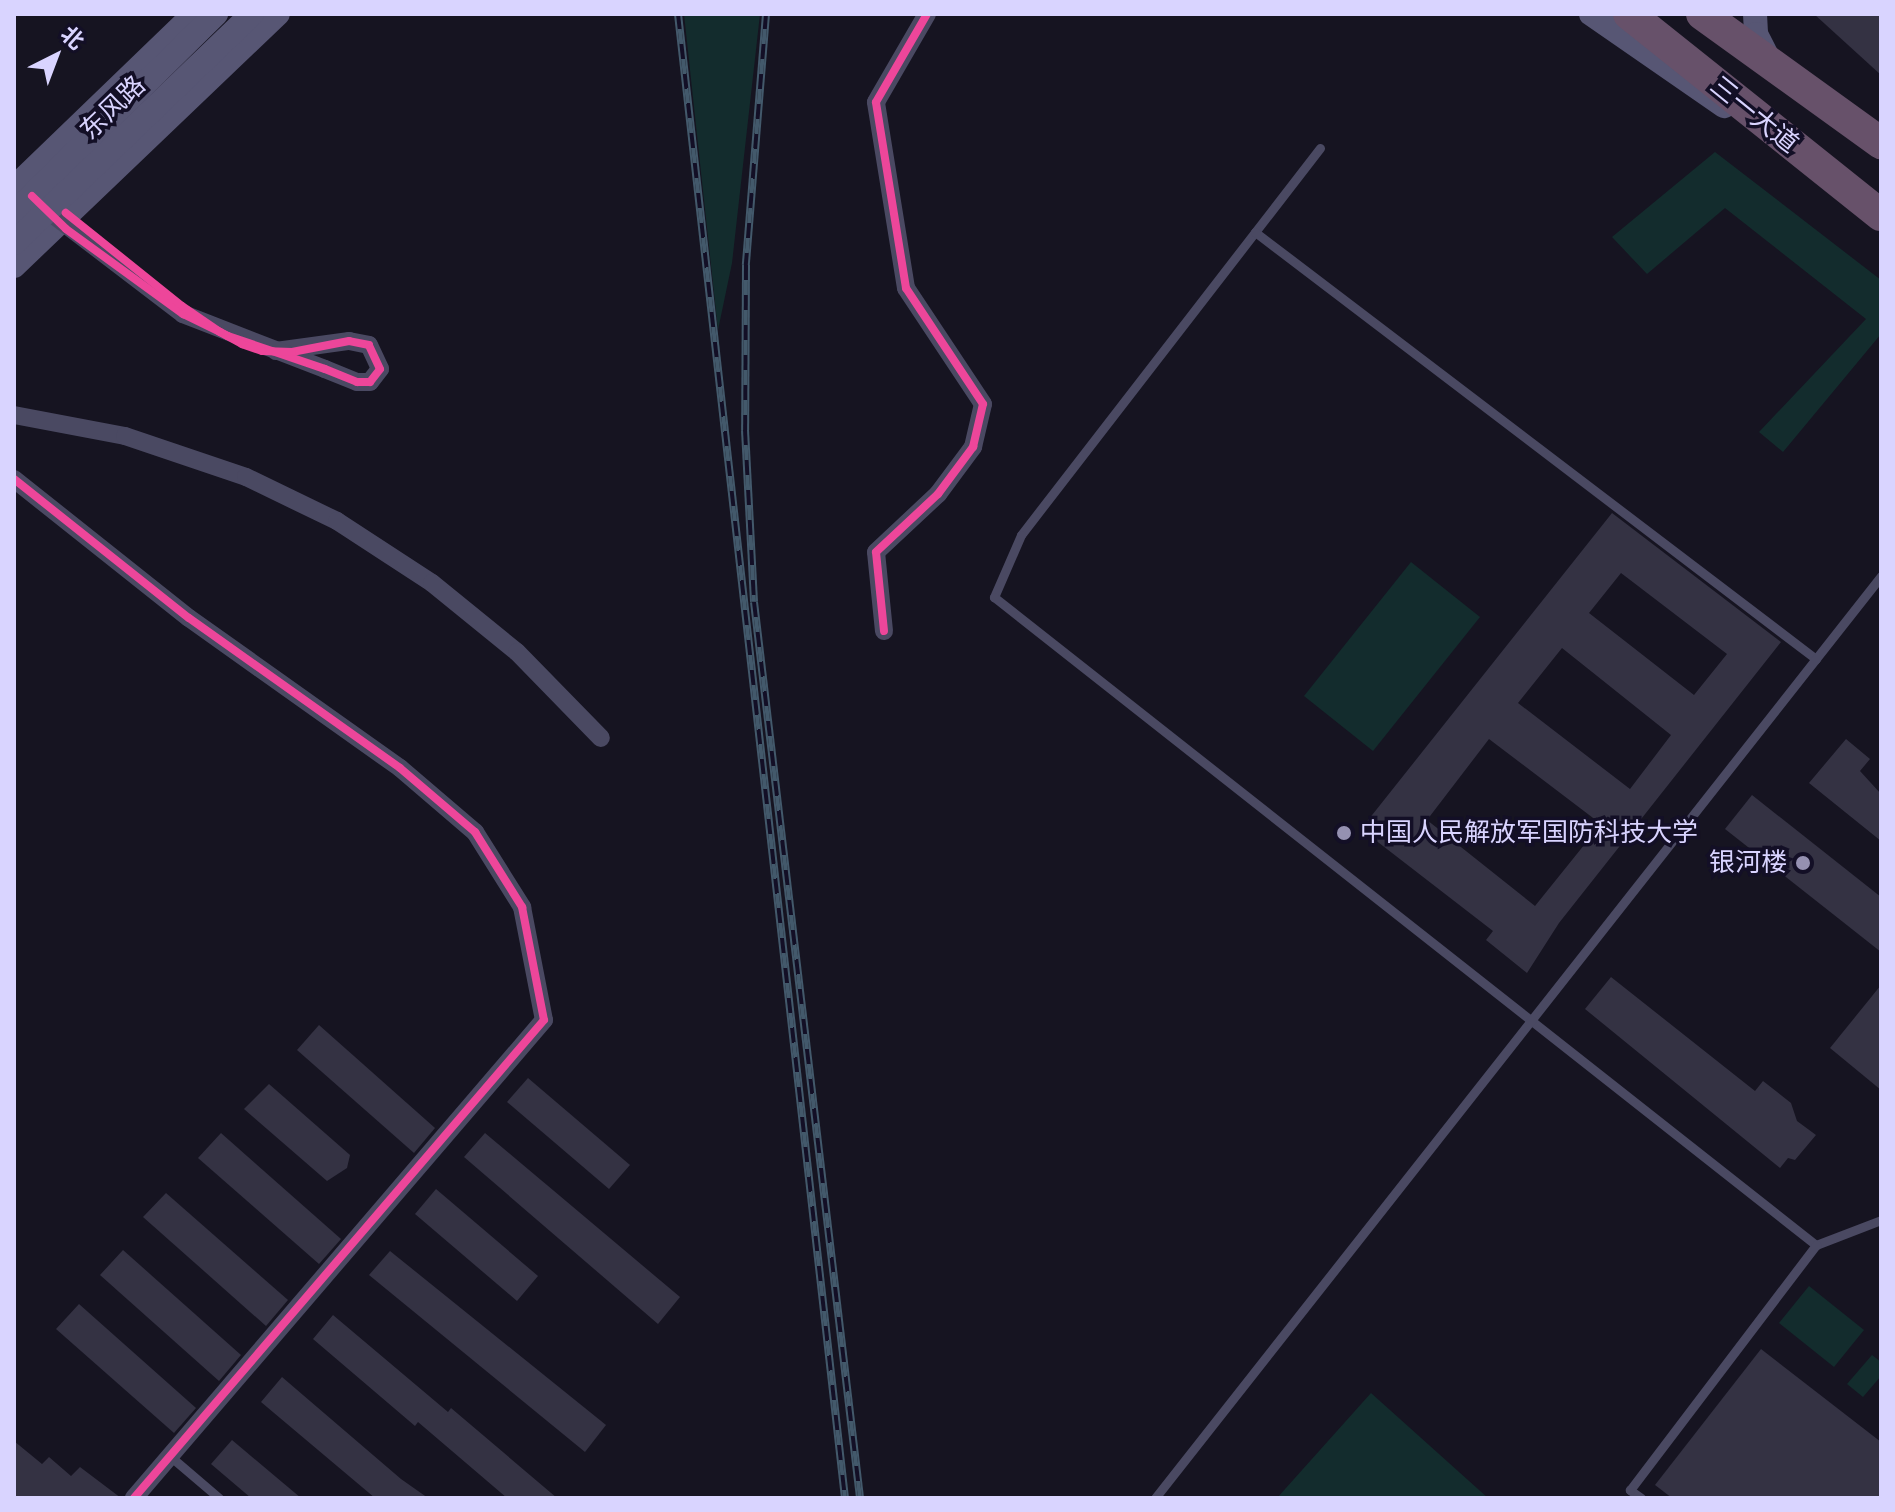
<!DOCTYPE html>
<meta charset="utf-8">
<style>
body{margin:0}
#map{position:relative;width:1895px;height:1512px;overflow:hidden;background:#161421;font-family:"Roboto Condensed","Noto Sans SC",sans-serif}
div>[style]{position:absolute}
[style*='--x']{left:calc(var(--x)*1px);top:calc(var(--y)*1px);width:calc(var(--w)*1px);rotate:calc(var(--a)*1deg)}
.green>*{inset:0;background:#132c2d}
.building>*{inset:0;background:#343243}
.lane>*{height:9px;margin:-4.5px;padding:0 4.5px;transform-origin:4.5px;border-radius:4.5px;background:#4a4962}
.street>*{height:18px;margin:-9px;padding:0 9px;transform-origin:9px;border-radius:9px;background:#4a4962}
.secondary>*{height:24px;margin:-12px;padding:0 12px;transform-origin:12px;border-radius:12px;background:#575674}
.highway>*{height:32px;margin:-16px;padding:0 16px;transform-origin:16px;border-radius:16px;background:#67516a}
.rail>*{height:8px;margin-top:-4px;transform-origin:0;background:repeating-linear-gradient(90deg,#130f26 0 15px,#43596b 0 30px);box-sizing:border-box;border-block:2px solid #43596b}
.street-bridge>*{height:18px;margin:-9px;padding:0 9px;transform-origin:9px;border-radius:9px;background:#4a4962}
.secondary-bridge>*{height:24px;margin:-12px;padding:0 12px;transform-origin:12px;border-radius:12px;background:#575674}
.cycleway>*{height:8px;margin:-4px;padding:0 4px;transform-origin:4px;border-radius:4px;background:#ed469a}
.dots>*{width:22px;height:22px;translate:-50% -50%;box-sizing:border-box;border:4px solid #130f26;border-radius:50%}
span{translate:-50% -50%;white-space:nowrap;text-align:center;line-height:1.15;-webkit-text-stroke:7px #130f26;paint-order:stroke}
.street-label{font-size:26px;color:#d9d4ff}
.poi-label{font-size:26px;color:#d9d4ff}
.left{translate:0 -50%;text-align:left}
.right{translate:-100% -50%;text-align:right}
.frame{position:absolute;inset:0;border:16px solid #d9d4ff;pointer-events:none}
.north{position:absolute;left:16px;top:16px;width:80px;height:80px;-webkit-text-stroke:6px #130f26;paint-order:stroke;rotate:42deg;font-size:22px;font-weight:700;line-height:32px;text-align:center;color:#d9d4ff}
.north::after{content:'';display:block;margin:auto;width:28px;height:36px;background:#d9d4ff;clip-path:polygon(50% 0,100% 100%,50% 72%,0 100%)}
</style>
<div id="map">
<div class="green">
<div style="clip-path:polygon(684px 14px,760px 14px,732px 263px,718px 330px)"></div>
<div style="clip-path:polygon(1715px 152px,1881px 280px,1881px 334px,1783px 452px,1759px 432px,1866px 319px,1725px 208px,1647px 274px,1612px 237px)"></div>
<div style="clip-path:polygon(1411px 562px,1480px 617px,1373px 751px,1304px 696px)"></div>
<div style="clip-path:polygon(1809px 1286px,1864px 1330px,1834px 1367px,1779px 1323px)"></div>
<div style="clip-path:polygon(1872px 1355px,1881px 1362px,1881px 1376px,1863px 1397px,1847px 1384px)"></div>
<div style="clip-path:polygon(1371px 1393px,1488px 1498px,1277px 1498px)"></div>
</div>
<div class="building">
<div style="clip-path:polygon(1814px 14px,1881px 14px,1881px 75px)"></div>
<div style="clip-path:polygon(evenodd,1612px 513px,1781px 642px,1559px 923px,1527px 973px,1486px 940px,1493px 931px,1361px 829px,1612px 513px,1621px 573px,1727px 654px,1694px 695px,1589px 613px,1621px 573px,1612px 513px,1562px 648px,1671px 735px,1630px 789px,1518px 703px,1562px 648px,1612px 513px,1489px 739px,1601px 824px,1535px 906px,1427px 820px,1489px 739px)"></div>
<div style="clip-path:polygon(1846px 739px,1870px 759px,1860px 771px,1881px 794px,1881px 841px,1809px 783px)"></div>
<div style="clip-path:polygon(1752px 795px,1881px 897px,1881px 952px,1725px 829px)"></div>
<div style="clip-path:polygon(1611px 977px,1755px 1091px,1763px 1081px,1791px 1103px,1797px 1121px,1816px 1135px,1795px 1160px,1788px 1158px,1780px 1168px,1585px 1009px)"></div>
<div style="clip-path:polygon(1881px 985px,1881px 1090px,1830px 1048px)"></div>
<div style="clip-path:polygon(319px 1025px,435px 1128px,414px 1153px,297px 1050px)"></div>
<div style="clip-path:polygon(528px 1078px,630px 1165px,609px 1189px,507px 1102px)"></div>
<div style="clip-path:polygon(269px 1084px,350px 1155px,347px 1168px,327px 1181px,244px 1109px)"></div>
<div style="clip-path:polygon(221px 1133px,341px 1239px,319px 1264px,198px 1158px)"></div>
<div style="clip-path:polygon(485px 1133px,680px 1297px,658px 1324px,464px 1157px)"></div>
<div style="clip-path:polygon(436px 1189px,538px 1276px,517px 1301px,415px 1214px)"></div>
<div style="clip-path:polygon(166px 1193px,288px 1300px,266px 1326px,143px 1217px)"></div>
<div style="clip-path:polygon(123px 1250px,241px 1355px,219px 1381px,100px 1275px)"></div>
<div style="clip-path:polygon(390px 1251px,606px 1425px,585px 1452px,369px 1275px)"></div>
<div style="clip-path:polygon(79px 1304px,196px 1408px,174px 1433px,56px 1329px)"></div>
<div style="clip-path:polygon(333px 1315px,448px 1412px,451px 1408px,557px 1498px,507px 1498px,418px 1422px,415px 1426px,313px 1339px)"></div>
<div style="clip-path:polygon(1761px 1349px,1881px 1442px,1881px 1498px,1672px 1498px,1655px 1485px)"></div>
<div style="clip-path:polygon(282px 1377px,401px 1479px,428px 1498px,375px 1498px,261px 1402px)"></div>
<div style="clip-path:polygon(232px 1440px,301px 1498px,251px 1498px,211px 1464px)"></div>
<div style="clip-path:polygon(14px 1441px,42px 1464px,49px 1457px,71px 1476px,80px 1467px,121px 1498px,14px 1498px)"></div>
</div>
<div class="lane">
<div style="--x:1320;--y:148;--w:489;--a:127.7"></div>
<div style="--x:1021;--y:535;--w:68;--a:113.5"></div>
<div style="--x:994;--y:597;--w:1047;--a:38.25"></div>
<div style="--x:1816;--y:1245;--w:70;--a:-21"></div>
<div style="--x:1255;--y:232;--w:705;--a:37.28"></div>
<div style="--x:171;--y:1457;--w:63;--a:40.5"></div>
<div style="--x:1155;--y:1498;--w:1174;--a:-51.78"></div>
<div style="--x:1641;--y:1498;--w:14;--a:-144"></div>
<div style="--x:1630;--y:1490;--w:308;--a:-52.8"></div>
</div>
<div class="street">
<div style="--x:276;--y:351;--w:74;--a:-7.8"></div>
<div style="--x:349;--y:341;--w:20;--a:11"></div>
<div style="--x:369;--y:345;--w:26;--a:65"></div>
<div style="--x:380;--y:369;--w:16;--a:128"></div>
<div style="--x:370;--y:382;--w:13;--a:180"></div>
<div style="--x:357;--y:382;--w:35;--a:-158"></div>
<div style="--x:14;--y:415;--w:113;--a:10.7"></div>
<div style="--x:125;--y:436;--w:128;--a:18.7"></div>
<div style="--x:246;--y:477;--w:101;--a:25.8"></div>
<div style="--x:337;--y:521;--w:113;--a:33.1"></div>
<div style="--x:432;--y:583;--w:109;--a:39.1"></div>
<div style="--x:517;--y:652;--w:120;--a:45.7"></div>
<div style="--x:14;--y:479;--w:223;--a:38.5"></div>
<div style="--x:189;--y:618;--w:259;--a:35.4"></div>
<div style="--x:400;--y:768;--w:99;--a:40.5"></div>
<div style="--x:475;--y:832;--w:89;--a:57.9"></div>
<div style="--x:522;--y:907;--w:115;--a:79"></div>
<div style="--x:544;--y:1020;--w:630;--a:130.62"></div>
<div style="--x:884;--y:631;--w:79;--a:-95.8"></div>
<div style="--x:876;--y:552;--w:85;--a:-43.1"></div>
<div style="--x:938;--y:494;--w:59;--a:-53.3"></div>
<div style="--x:973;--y:447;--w:44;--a:-76.9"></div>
<div style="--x:983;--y:404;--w:139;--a:-123.6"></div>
<div style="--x:906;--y:288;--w:188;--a:-99.2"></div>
<div style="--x:876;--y:102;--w:102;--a:-59.9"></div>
</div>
<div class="secondary">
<div style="--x:1591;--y:14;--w:162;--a:34.7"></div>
<div style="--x:1755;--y:14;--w:20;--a:87"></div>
<div style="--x:1756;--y:34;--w:28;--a:63"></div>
<div style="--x:14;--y:188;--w:250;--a:-44"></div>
<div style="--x:14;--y:266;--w:365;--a:-43.7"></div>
</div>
<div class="highway">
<div style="--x:1629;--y:14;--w:322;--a:38.6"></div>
<div style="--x:1702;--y:14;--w:221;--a:35.8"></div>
</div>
<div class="rail">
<div style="--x:678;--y:14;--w:1493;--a:83.58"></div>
<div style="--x:766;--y:14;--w:252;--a:94.6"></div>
<div style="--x:746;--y:265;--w:165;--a:90.3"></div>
<div style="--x:745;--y:430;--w:172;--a:87"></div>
<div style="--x:754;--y:602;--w:902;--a:83.25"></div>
</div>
<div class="street-bridge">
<div style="--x:39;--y:204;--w:181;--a:37.4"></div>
<div style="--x:183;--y:314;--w:152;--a:21.2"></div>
</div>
<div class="secondary-bridge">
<div style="--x:14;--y:213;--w:284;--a:-44.6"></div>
<div style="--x:14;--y:243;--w:330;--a:-43.9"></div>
</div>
<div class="cycleway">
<div style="--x:32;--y:196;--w:47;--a:44.1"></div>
<div style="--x:66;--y:229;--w:145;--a:36"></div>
<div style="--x:183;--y:314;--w:41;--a:25.9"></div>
<div style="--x:220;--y:332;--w:9;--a:27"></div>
<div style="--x:228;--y:336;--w:102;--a:18.8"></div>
<div style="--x:325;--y:369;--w:35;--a:22"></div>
<div style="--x:357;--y:382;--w:13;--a:0"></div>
<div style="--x:370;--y:382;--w:16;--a:-52"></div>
<div style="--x:380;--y:369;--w:26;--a:-115"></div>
<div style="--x:369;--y:345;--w:20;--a:-169"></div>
<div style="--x:349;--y:341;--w:58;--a:169.1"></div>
<div style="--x:292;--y:352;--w:30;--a:-178"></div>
<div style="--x:262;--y:351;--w:21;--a:-161"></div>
<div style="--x:242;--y:344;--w:25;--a:-151"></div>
<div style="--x:220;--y:332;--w:46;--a:-145.6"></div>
<div style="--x:182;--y:306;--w:149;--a:-141.3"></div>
<div style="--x:14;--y:479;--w:223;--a:38.5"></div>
<div style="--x:189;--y:618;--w:259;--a:35.4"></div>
<div style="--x:400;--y:768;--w:99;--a:40.5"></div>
<div style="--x:475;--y:832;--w:89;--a:57.9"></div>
<div style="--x:522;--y:907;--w:115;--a:79"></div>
<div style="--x:544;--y:1020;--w:630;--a:130.62"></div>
<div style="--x:884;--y:631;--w:79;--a:-95.8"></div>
<div style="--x:876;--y:552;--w:85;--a:-43.1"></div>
<div style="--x:938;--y:494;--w:59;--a:-53.3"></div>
<div style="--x:973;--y:447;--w:44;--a:-76.9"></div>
<div style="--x:983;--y:404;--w:139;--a:-123.6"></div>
<div style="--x:906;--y:288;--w:188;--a:-99.2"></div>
<div style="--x:876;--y:102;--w:102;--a:-59.9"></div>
</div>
<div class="dots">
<div style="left:1344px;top:833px;background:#9591b1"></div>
<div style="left:1803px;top:863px;background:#9591b1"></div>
</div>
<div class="street-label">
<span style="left:113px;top:108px;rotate:-44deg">东风路</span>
<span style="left:1754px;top:115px;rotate:39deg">三一大道</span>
</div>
<div class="poi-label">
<span class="left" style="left:1360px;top:833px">中国人民解放军国防科技大学</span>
<span class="right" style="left:1787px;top:863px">银河楼</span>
</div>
<div class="frame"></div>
<div class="north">北</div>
</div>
